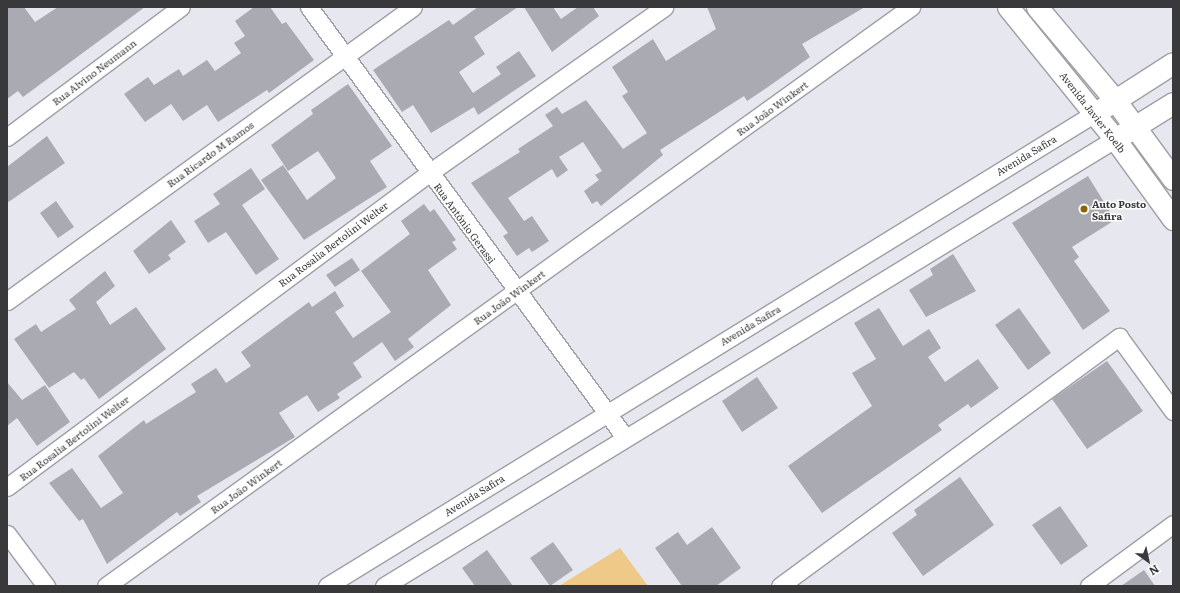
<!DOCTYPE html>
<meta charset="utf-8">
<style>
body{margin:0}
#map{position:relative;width:1180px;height:593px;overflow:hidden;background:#e7e7f0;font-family:Literata,serif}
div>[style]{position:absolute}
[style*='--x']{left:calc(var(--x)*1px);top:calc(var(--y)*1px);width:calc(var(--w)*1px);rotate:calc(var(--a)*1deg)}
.green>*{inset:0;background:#eec988}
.building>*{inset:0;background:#a9aab2}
.roads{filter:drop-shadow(1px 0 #9e9ea6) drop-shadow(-1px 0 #9e9ea6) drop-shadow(0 1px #9e9ea6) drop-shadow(0 -1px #9e9ea6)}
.minor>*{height:17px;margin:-8.5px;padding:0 8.5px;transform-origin:8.5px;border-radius:8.5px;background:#fff}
.tertiary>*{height:21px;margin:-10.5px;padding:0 10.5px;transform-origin:10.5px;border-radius:10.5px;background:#fff}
.dots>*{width:11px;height:11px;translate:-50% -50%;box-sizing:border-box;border:2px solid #fff;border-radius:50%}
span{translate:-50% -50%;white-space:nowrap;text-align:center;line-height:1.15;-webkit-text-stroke:3px #fff;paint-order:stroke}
.street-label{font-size:10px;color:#39393c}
.poi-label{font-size:10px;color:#39393c;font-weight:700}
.left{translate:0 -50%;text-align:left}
.frame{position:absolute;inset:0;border:8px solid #39393c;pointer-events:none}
.north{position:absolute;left:1128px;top:541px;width:40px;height:40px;-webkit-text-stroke:3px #fff;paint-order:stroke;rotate:147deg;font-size:11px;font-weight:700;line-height:16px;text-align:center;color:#39393c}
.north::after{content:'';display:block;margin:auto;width:14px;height:18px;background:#39393c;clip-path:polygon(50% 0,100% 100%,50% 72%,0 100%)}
</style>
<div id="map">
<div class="green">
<div style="clip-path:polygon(620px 548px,648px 586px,559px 586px)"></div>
</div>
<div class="building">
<div style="clip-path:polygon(7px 7px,24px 7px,35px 22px,58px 7px,145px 7px,23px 97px,18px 91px,7px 99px)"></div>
<div style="clip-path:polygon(254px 7px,270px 7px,282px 24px,286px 22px,314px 60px,269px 93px,267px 90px,218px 122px,207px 105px,183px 121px,171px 104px,145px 122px,124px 94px,148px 77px,154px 85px,179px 69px,183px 76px,207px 60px,215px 71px,241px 53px,234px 43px,245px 36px,235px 21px)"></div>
<div style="clip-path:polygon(478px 7px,518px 7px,474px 37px,485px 54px,459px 72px,473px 93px,501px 74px,496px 67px,519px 51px,536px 76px,478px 115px,474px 107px,431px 133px,413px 105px,402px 112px,373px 70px,449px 20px,453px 25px)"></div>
<div style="clip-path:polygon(524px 7px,553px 7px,561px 19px,578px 7px,593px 7px,599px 16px,552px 52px)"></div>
<div style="clip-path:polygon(707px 7px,865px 7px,802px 44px,810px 57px,768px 87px,747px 101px,744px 96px,660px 150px,663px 155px,601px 206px,597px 201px,592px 204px,584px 191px,599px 180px,595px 175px,602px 171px,583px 142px,559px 157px,568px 170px,557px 178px,552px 169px,508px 198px,524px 221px,532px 216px,549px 241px,532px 252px,529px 248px,517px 256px,503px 236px,508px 233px,471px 183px,520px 152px,518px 149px,553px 126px,545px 115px,557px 107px,562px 114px,586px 100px,623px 149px,647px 133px,622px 96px,628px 92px,612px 67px,653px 39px,666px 61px,716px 29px)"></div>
<div style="clip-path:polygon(348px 84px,392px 146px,370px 161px,387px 187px,304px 240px,261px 180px,283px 165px,307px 200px,336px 178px,318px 151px,288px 171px,271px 145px,313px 114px,311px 110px)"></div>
<div style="clip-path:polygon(47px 136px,65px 163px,7px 203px,7px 167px)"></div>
<div style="clip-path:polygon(251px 168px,265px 189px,242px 205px,279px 259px,256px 275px,226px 232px,208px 243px,194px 221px,220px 204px,213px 194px)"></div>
<div style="clip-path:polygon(1088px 176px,1115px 220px,1072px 247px,1079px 257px,1074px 261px,1110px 311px,1083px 330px,1012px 223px)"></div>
<div style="clip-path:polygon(56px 201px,74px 227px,58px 238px,40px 213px)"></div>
<div style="clip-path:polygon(424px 204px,430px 212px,434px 209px,456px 240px,452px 242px,457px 249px,428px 270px,451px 305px,408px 339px,414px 347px,395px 361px,382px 342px,353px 363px,362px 377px,337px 394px,340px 398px,318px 412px,307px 395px,279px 413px,295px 437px,197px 496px,201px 502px,180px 516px,177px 512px,107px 564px,83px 519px,79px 521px,49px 483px,72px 468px,101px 508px,123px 493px,98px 456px,144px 420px,146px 424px,196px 392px,191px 384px,216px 368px,226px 383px,251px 366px,241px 352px,309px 302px,312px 307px,335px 291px,344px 306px,335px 312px,353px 338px,391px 312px,361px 271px,410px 234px,401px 221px)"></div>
<div style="clip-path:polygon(171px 220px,186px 242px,168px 255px,171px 259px,149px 274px,133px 251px)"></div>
<div style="clip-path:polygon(953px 254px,976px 291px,926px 317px,909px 290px,933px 275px,930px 269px)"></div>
<div style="clip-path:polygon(352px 258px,360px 270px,335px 287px,326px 275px)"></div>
<div style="clip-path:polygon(105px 271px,115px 286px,96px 302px,110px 325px,136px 307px,166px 349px,99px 399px,84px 378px,81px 380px,74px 372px,49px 388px,14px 339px,36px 324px,41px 332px,76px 309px,69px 300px)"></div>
<div style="clip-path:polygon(879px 308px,903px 346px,929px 329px,941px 348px,928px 357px,945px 382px,978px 359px,999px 388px,971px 408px,968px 404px,938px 425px,942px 430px,822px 513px,788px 466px,872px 406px,852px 373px,876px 359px,854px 323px)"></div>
<div style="clip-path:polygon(1019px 308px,1051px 353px,1028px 370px,995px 325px)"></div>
<div style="clip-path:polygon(1107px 361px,1143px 411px,1087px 449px,1052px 399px)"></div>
<div style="clip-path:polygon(757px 377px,778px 408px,742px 432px,722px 401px)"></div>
<div style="clip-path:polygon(7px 382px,22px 400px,45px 385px,70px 422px,37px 446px,17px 418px,7px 426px)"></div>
<div style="clip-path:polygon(960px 477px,994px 525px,923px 576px,892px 533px,917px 515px,914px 510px)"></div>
<div style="clip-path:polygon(1060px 506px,1088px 546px,1061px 565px,1032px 525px)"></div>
<div style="clip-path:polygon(712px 527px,741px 568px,716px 586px,682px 586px,655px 548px,678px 532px,687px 545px)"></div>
<div style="clip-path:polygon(553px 542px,573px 570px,550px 586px,530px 558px)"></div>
<div style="clip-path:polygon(487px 550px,513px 586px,475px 586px,462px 568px)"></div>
<div style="clip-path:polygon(1144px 570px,1155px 586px,1121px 586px)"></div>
</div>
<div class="roads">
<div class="minor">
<div style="--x:309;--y:7;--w:532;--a:53.71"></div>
<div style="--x:7;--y:137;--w:217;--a:-36.8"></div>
<div style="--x:7;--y:301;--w:501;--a:-35.91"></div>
<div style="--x:7;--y:487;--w:526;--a:-36.65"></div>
<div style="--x:429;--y:173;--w:288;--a:-35.2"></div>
<div style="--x:7;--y:534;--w:65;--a:53.1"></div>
<div style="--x:106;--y:586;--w:992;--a:-35.73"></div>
<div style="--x:327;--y:586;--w:902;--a:-31.63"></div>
<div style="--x:384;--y:586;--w:857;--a:-31.45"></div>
<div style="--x:780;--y:586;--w:421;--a:-36.3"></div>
<div style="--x:1119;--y:337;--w:92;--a:53.9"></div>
<div style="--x:1089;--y:586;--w:104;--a:-36.4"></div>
</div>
<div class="tertiary">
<div style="--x:1008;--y:7;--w:170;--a:51"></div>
<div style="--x:1115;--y:139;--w:99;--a:54.1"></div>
<div style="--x:1037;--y:7;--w:121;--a:50"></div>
<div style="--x:1115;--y:100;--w:98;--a:53.7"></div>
<div style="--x:1103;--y:108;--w:83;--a:-32.7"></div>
<div style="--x:1123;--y:134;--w:59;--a:-31.8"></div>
</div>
</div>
<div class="dots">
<div style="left:1084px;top:209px;background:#8c6406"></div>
</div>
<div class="street-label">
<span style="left:94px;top:72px;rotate:-37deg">Rua Alvino Neumann</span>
<span style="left:772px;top:108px;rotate:-36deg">Rua João Winkert</span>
<span style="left:1093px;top:112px;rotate:52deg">Avenida Javier Koelb</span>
<span style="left:210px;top:154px;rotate:-36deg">Rua Ricardo M Ramos</span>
<span style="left:1026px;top:155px;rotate:-31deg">Avenida Safira</span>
<span style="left:465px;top:223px;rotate:54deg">Rua Antônio Gerassi</span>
<span style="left:333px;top:244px;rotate:-37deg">Rua Rosalia Bertolini Welter</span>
<span style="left:509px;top:297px;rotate:-36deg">Rua João Winkert</span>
<span style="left:750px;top:325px;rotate:-31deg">Avenida Safira</span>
<span style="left:74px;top:438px;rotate:-37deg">Rua Rosalia Bertolini Welter</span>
<span style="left:246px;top:486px;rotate:-36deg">Rua João Winkert</span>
<span style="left:474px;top:495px;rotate:-32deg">Avenida Safira</span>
</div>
<div class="poi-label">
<span class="left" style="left:1092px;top:209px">Auto Posto<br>Safira</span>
</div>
<div class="frame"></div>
<div class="north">N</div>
</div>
